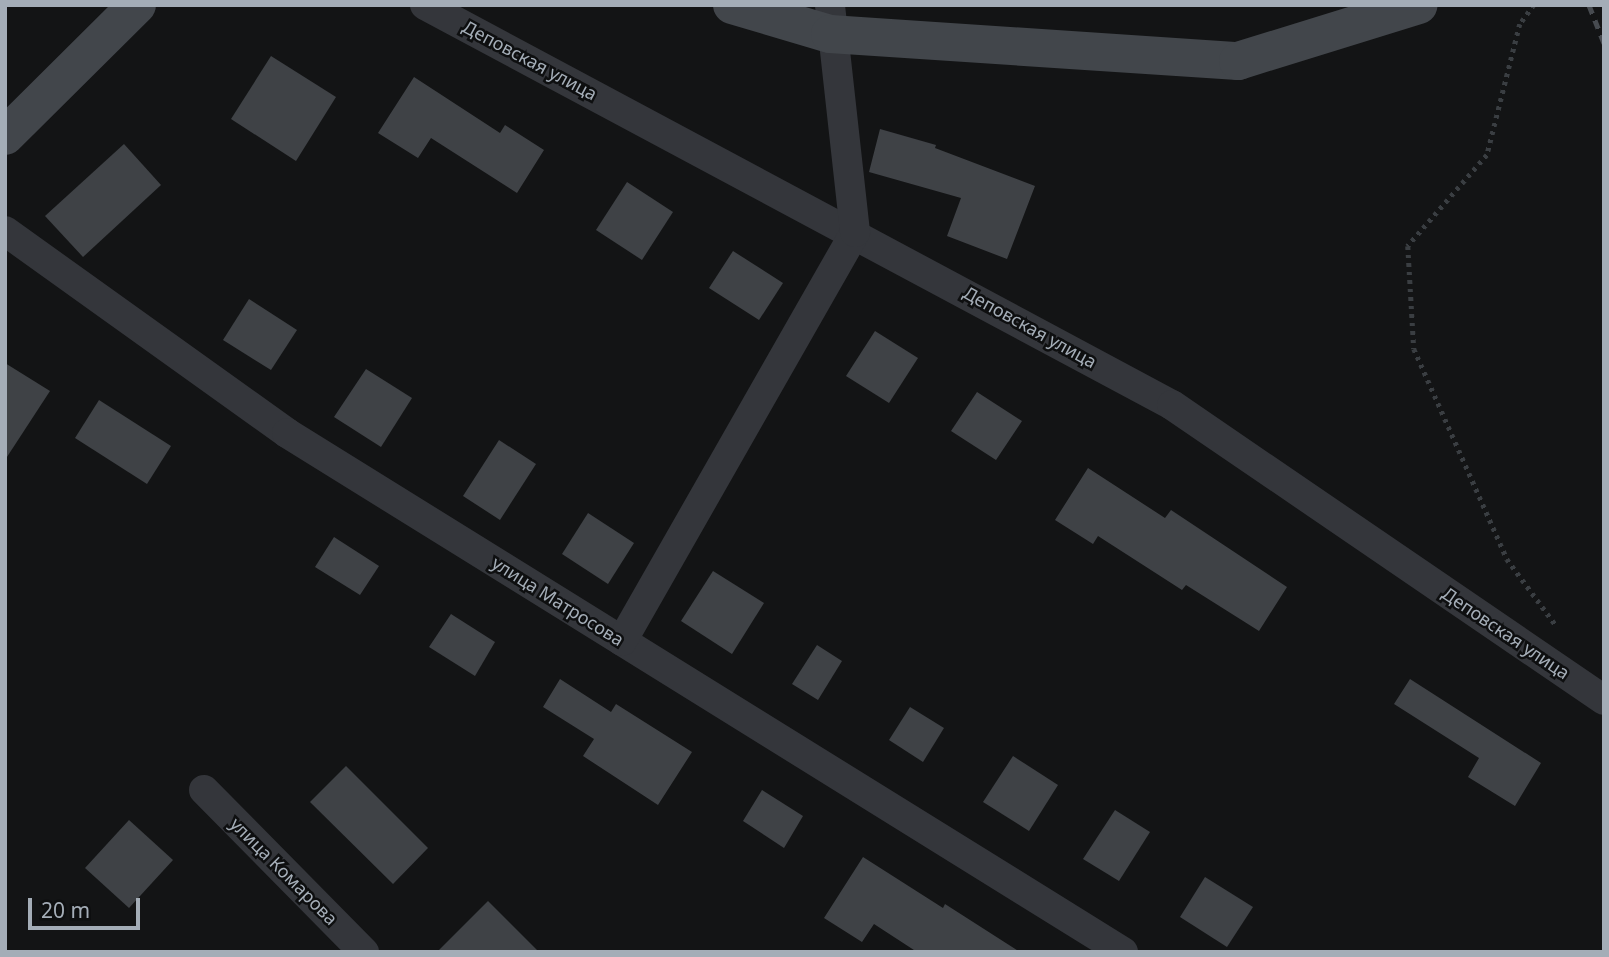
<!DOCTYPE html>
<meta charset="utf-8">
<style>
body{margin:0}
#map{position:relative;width:1609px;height:957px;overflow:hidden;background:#131415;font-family:"Noto Sans",sans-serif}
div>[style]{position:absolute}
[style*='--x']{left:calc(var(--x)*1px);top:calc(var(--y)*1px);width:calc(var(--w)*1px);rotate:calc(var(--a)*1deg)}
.building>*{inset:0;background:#3f4246}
.path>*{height:4.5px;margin-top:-2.25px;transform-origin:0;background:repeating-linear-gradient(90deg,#3a3e42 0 3.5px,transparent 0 8.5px)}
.street>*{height:30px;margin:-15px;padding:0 15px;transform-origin:15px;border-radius:15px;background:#34363b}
.secondary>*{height:38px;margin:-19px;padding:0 19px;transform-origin:19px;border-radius:19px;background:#42464b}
.rail>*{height:5px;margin-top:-2.5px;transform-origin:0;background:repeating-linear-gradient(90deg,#474b50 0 9px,transparent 0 16px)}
span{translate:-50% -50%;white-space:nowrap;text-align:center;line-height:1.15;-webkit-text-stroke:5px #0e0f10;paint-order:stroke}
.street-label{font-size:18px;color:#a4adb7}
.frame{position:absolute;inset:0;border:7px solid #a4adb7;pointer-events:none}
.scale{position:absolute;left:28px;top:898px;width:112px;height:32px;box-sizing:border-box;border:4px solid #a4adb7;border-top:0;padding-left:9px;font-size:21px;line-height:24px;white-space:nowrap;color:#a4adb7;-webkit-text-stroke:5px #0e0f10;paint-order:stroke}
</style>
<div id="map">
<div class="building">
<div style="clip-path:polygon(271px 56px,336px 97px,296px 161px,231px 119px)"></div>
<div style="clip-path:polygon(414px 77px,500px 133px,505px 125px,544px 150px,517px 193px,431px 138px,418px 158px,378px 133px)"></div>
<div style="clip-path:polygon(880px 129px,936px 145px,935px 148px,1035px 186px,1007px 259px,947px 236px,961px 198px,869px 172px)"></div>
<div style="clip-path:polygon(124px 144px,161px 185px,83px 257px,45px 216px)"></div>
<div style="clip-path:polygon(627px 182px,673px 212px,642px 260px,596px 230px)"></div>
<div style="clip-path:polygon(733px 251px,783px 283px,759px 320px,709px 288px)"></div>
<div style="clip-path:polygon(249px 299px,297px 330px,271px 370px,223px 340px)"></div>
<div style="clip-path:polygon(875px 331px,918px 358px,889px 403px,846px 376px)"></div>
<div style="clip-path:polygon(5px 363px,50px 391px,5px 460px)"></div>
<div style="clip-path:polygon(366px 369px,412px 398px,381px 447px,334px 417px)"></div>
<div style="clip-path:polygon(977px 392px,1022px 421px,996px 460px,951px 431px)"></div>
<div style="clip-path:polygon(99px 400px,171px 446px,147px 484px,75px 438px)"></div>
<div style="clip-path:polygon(499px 440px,536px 464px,500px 520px,463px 496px)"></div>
<div style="clip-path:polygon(1088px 468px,1165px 518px,1171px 510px,1287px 587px,1259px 631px,1186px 585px,1182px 590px,1098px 536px,1093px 544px,1055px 520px)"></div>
<div style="clip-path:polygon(588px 513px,634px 543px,608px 584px,562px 554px)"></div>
<div style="clip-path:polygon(334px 537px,379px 566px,360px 595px,315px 567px)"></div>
<div style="clip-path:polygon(713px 571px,764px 603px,732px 654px,681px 621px)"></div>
<div style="clip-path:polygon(451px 614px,495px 642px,475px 676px,429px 647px)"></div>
<div style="clip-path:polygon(817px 645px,842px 661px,818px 700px,792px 684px)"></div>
<div style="clip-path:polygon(560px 679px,611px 712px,616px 704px,692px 752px,658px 805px,583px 756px,594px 739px,543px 707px)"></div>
<div style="clip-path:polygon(1410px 679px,1541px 763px,1515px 806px,1468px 777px,1479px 758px,1394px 704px)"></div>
<div style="clip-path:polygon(910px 707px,944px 728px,923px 762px,889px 740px)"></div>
<div style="clip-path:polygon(1013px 756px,1058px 785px,1029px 831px,983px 802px)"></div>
<div style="clip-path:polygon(346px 766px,428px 848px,393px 884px,310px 802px)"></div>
<div style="clip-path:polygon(762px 790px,803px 816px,784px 848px,743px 821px)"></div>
<div style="clip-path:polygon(1115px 810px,1150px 832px,1119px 881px,1083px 859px)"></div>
<div style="clip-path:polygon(129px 820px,173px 860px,129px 908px,85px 868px)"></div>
<div style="clip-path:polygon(863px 857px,943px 908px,945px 904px,1020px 952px,917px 952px,874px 924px,862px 942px,824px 918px)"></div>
<div style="clip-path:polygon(1205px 877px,1253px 907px,1227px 947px,1180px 917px)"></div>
<div style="clip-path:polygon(488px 901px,539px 952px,437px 952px)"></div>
</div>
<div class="path">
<div style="--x:1534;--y:5;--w:24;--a:126"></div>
<div style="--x:1520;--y:24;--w:135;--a:104.1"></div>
<div style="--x:1487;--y:155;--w:121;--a:131"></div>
<div style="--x:1408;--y:246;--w:103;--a:86.7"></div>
<div style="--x:1414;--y:349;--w:230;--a:66.1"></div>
<div style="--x:1507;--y:559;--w:81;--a:53.6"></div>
</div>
<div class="street">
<div style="--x:425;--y:5;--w:847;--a:28.17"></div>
<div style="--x:1172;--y:405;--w:523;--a:34.33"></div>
<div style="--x:5;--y:231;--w:347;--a:35.6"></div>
<div style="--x:287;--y:433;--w:984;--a:31.83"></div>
<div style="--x:622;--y:641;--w:471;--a:-60.3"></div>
<div style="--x:855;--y:232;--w:228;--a:-96.3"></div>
<div style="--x:204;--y:790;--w:228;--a:45.4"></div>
</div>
<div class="secondary">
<div style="--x:732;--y:5;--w:102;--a:16.5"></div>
<div style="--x:830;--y:34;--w:409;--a:3.8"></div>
<div style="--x:1238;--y:61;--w:189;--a:-17.2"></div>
<div style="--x:5;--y:136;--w:186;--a:-44.8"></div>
</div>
<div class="rail">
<div style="--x:1589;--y:5;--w:41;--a:68.5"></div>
</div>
<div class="street-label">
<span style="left:530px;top:60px;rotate:28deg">Деповская улица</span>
<span style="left:1030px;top:327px;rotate:29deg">Деповская улица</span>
<span style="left:558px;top:601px;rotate:32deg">улица Матросова</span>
<span style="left:1506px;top:633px;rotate:34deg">Деповская улица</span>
<span style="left:284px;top:871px;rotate:45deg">улица Комарова</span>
</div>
<div class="frame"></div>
<div class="scale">20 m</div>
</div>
